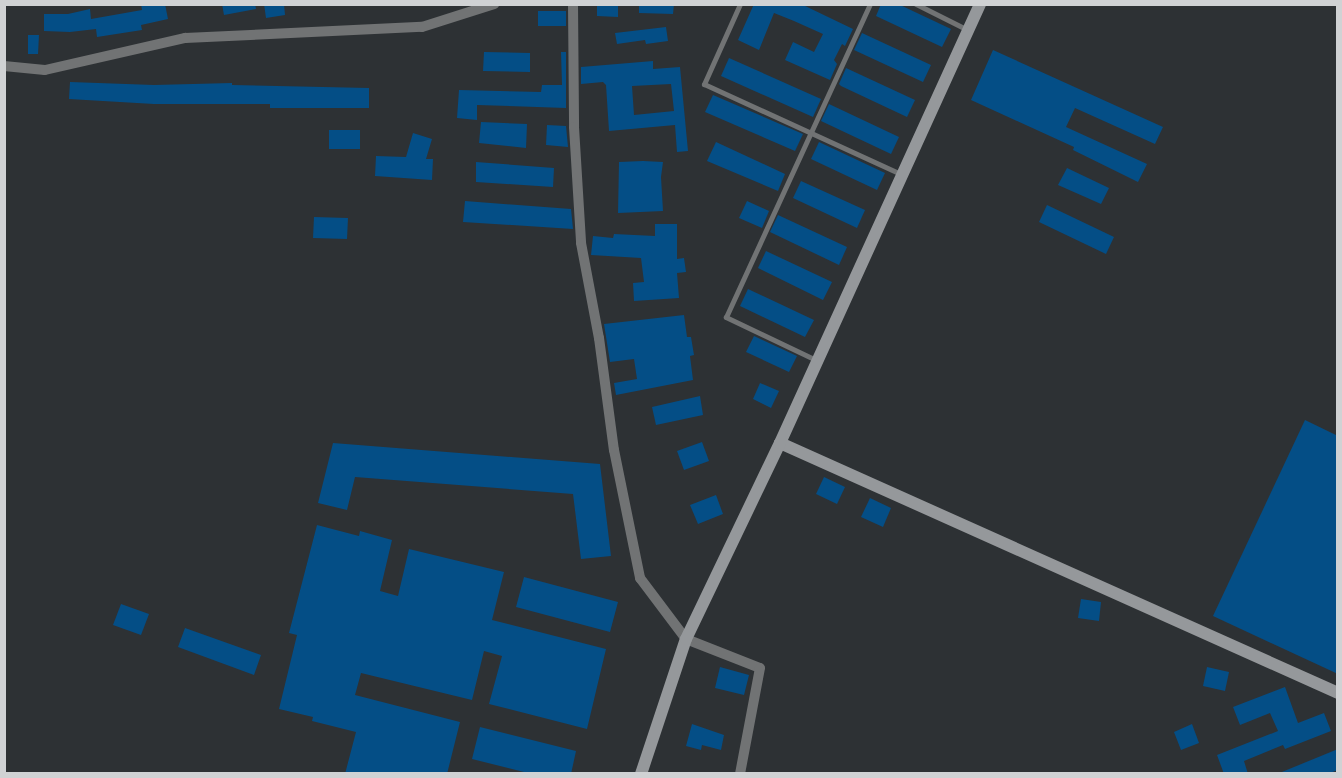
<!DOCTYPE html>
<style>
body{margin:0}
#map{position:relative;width:1342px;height:778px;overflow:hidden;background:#2d3134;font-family:"Exo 2",sans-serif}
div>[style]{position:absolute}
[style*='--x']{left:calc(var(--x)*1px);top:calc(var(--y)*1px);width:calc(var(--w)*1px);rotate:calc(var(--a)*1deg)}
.building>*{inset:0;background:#044e86}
.lane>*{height:5px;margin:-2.5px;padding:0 2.5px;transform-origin:2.5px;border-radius:2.5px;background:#717374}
.street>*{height:10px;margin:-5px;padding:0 5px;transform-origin:5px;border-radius:5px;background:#717374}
.secondary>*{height:12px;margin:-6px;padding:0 6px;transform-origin:6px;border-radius:6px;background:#95989b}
span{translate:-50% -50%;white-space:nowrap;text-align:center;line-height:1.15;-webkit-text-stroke:4.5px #2d3134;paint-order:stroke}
.frame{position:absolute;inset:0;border:6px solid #d0d2d4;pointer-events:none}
</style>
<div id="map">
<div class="building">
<div style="clip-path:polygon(141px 4px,165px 4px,168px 19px,141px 25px,142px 30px,97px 37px,96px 29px,70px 32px,44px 31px,44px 14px,68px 14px,90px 9px,91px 19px,142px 10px)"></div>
<div style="clip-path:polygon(222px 4px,255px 4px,256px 9px,224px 15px)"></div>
<div style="clip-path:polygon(264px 4px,284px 4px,285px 15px,266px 18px)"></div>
<div style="clip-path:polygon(597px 4px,618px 4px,618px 17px,597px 16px)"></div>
<div style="clip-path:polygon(639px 4px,674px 4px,673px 14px,639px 13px)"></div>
<div style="clip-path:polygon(754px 4px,801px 4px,853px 29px,845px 46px,842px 44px,834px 60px,837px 64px,830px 80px,785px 60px,793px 42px,814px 52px,823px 34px,794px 21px,774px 13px,759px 50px,738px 40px)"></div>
<div style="clip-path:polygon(881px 4px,898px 4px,951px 29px,942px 47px,876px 16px)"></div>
<div style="clip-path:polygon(538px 11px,566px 11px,566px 26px,538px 26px)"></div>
<div style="clip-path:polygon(666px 27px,668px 41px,646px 44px,645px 40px,617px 44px,615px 33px)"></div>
<div style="clip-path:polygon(862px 33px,931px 65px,923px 82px,854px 50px)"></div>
<div style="clip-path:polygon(28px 35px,39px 35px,38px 54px,28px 54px)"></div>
<div style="clip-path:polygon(993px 50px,1163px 127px,1155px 144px,1075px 108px,1066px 127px,1147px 164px,1138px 182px,1073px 150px,1074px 147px,971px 100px)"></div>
<div style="clip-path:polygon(484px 52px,530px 53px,530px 72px,483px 71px)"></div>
<div style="clip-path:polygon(561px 52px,566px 52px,566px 108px,477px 105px,477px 120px,457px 118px,459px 90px,541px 92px,542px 85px,562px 85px)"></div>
<div style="clip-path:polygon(729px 58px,821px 99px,813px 117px,721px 76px)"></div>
<div style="clip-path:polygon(evenodd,653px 61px,653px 69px,680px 67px,688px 151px,677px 152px,675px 125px,609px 131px,606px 85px,603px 82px,581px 84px,581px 67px,653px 61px,671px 84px,674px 111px,634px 115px,632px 86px,671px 84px)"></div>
<div style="clip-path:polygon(846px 68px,915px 100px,907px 117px,841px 86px,839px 84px)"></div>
<div style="clip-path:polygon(70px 82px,154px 85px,232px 83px,232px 85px,369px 88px,369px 108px,270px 108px,270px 104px,154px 104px,69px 99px)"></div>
<div style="clip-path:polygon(713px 95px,803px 134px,795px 151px,705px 112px)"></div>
<div style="clip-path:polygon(829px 104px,899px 137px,891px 154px,821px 121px)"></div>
<div style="clip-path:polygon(481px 122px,527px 124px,526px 148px,479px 143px)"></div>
<div style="clip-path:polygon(547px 125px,566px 126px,568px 147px,546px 145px)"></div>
<div style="clip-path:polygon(329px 130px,360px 130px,360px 149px,329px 149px)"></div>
<div style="clip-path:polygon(413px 133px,432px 139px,426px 159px,433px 159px,432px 180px,375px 176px,376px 156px,406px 157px)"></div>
<div style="clip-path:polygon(716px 142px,785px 174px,778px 191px,707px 161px)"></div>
<div style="clip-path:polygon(819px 142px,885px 173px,877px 190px,811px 159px)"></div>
<div style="clip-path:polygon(643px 161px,663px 162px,661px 177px,663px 211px,618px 213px,619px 162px)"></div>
<div style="clip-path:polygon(476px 162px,554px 168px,553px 187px,476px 182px)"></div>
<div style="clip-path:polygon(1067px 168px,1109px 188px,1101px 204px,1058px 185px)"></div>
<div style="clip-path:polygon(801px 181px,865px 210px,857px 228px,793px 198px)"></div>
<div style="clip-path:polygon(465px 201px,571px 209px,573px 229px,463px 222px)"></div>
<div style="clip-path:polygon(747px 201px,769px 211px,762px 228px,739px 218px)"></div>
<div style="clip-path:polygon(1047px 205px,1114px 237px,1106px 254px,1039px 222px)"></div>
<div style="clip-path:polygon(778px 215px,847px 247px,839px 265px,770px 232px)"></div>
<div style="clip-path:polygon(314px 217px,348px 218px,347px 239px,313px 238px)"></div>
<div style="clip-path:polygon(655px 224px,677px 224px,677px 259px,684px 258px,686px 272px,677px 273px,679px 298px,634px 301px,633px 283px,644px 282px,641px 258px,591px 255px,593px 236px,613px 238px,614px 234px,655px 236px)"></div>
<div style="clip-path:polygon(766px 251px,832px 282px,823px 300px,758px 268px)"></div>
<div style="clip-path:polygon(748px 289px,814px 320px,805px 337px,740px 306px)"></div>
<div style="clip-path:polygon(684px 315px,687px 337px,691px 337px,694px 355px,690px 356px,693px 380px,616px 395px,614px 383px,637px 379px,634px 359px,610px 362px,604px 324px)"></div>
<div style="clip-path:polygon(754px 336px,797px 356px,789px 372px,746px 352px)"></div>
<div style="clip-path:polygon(760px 383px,779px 391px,771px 408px,753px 399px)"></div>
<div style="clip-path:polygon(700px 396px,703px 415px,656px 425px,652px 407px)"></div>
<div style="clip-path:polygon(1305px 420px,1338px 436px,1338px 674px,1213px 616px)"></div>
<div style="clip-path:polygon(702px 442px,709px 461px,684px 470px,677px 451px)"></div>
<div style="clip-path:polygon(333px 443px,600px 464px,611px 556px,581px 559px,573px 494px,355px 477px,347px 510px,318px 503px)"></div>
<div style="clip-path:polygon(824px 477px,845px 487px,837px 504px,816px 494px)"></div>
<div style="clip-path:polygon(716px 495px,723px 514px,698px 524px,690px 505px)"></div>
<div style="clip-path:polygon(870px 498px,891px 508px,883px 527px,861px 517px)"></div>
<div style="clip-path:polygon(317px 525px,359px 536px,360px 531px,392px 540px,380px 591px,398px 596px,409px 549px,504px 572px,492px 620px,606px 649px,587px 729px,489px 704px,502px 656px,484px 651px,472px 700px,361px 673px,355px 695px,460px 722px,447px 774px,345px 774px,356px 732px,312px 721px,313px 717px,279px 709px,297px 635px,289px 633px)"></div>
<div style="clip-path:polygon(524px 577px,618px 602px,610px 632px,516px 607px)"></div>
<div style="clip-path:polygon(1081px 599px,1101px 602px,1099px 621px,1078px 618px)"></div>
<div style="clip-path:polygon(121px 604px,149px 614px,141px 635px,113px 625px)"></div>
<div style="clip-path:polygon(185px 628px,261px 655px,254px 675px,178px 647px)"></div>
<div style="clip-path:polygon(720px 667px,749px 675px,744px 695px,715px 688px)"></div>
<div style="clip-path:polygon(1207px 667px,1229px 672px,1225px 691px,1203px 686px)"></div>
<div style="clip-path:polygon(1285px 687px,1298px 723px,1324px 713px,1331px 731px,1285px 749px,1283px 745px,1244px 761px,1248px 774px,1224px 774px,1217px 755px,1278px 731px,1270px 713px,1240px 725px,1233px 707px)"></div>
<div style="clip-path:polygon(692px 724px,724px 735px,721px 750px,702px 745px,701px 750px,686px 746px)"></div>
<div style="clip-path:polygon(1192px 724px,1199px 743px,1181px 750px,1174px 732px)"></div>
<div style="clip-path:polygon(480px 727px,576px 751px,571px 774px,532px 774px,472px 759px)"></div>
<div style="clip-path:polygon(1338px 749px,1338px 770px,1327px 774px,1277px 774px)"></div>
</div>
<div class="lane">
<div style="--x:740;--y:4;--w:88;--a:114.2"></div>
<div style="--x:704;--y:84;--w:217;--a:24.6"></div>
<div style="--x:916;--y:4;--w:58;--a:26.6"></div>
<div style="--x:816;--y:360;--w:100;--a:-154.5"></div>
<div style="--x:726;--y:317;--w:345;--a:-65.3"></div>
</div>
<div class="street">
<div style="--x:573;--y:4;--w:123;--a:89.5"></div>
<div style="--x:574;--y:127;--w:116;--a:86.5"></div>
<div style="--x:581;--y:243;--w:97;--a:79.3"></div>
<div style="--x:599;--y:338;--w:113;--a:82.4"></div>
<div style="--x:614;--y:450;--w:131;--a:78.5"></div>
<div style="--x:640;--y:578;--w:76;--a:53"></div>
<div style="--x:686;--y:639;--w:79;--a:21.4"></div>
<div style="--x:760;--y:668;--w:108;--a:100.7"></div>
<div style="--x:4;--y:66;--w:41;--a:5.6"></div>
<div style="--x:45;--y:70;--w:144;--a:-12.9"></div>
<div style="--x:185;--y:38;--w:237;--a:-2.7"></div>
<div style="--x:422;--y:27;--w:76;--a:-17.7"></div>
</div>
<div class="secondary">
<div style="--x:780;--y:443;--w:611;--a:24.13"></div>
<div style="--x:641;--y:774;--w:142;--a:-71.6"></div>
<div style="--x:686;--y:639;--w:217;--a:-64.4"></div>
<div style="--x:780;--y:443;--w:482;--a:-65.5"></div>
</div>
<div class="frame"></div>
</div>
